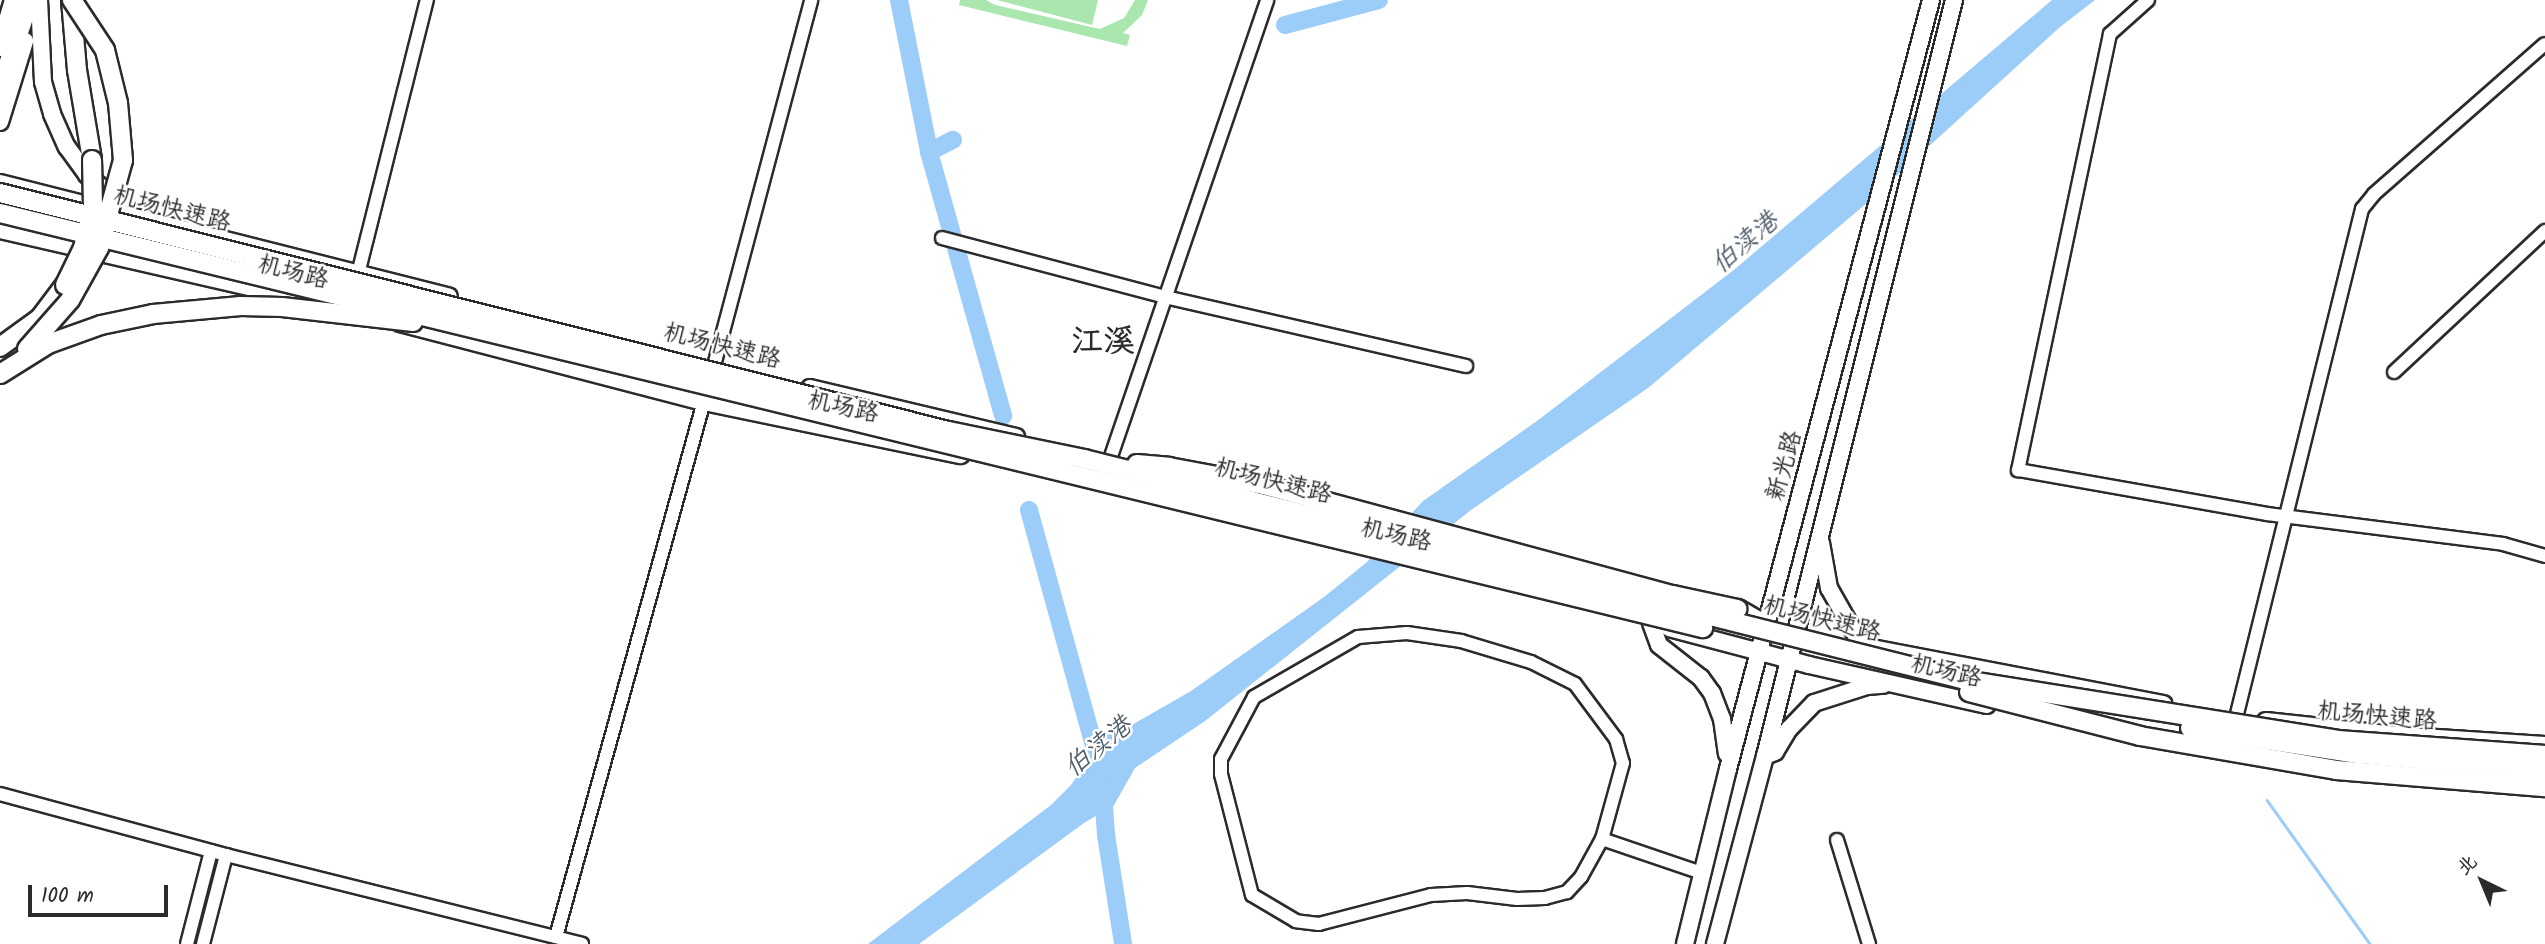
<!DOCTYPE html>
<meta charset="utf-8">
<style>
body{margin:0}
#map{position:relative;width:2545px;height:944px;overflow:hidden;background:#fff;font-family:Kalam,"LXGW WenKai TC",sans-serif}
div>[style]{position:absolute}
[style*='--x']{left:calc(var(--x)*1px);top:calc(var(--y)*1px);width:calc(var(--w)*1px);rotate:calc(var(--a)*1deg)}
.green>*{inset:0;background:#a9e7af}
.water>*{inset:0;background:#9cccf8}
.stream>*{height:2.5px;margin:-1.25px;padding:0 1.25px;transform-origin:1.25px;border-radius:1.25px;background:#9cccf8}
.river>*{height:18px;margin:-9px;padding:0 9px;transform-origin:9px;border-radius:9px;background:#9cccf8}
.roads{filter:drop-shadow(2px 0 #2b2b2b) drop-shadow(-2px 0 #2b2b2b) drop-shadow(0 2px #2b2b2b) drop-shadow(0 -2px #2b2b2b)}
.minor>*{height:12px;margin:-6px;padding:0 6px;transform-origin:6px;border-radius:6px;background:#fff}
.major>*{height:16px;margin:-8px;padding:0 8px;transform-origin:8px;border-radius:8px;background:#fff}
.highway>*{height:18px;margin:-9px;padding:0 9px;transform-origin:9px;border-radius:9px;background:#fff}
.bridges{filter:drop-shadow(2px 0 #2b2b2b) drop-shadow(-2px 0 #2b2b2b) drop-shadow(0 2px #2b2b2b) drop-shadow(0 -2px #2b2b2b)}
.highway-bridge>*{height:18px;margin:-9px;padding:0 9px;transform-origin:9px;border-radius:9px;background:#fff}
span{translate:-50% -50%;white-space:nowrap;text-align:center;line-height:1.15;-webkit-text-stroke:5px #fff;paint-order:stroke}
.street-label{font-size:24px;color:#2b2b2b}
.water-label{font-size:26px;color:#4d5b68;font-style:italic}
.district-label{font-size:32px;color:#2b2b2b;font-weight:700}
.north{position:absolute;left:2447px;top:846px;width:70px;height:70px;-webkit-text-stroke:5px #fff;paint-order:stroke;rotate:317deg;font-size:19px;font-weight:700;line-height:28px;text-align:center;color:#2b2b2b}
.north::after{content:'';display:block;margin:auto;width:24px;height:32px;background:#2b2b2b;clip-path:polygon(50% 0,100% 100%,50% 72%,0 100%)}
.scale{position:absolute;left:28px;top:885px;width:140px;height:32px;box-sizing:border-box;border:4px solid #2b2b2b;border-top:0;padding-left:9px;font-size:21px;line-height:24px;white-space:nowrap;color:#2b2b2b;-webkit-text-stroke:5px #fff;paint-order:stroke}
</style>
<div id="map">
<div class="green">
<div style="clip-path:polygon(960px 0,986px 0,995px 5px,1100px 29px,1124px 18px,1135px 0,1148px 0,1142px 15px,1123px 33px,1130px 35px,1127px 46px,959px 5px)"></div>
<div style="clip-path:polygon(997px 0,1098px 0,1092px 25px)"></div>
</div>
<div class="water">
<div style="clip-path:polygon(2052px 0,2095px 0,2060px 27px,1861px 208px,1648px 388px,1471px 510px,1205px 721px,1135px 768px,1114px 805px,1084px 823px,919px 944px,868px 944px,1051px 805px,1071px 785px,1108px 729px,1130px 726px,1191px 691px,1324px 597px,1367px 562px,1423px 501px,1537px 421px,1735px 269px)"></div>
</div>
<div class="stream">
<div style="--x:2267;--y:800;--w:177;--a:54.4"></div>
</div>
<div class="river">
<div style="--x:899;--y:0;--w:155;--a:78.8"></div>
<div style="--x:929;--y:152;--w:274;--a:74.3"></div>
<div style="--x:1285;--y:25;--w:97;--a:-14.9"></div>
<div style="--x:929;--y:152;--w:27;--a:-27"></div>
<div style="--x:1029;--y:510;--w:275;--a:74.6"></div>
<div style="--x:1102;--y:775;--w:60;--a:86.2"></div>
<div style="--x:1106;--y:835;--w:110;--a:81.1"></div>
</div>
<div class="roads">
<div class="minor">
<div style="--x:2148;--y:0;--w:51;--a:138.2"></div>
<div style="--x:2110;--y:34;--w:446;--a:101.9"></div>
<div style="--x:2018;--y:470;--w:253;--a:10"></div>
<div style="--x:2267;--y:514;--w:238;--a:7.2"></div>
<div style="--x:2503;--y:544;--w:44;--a:15.9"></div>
<div style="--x:942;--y:238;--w:231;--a:14.8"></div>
<div style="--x:1165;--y:297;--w:309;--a:12.9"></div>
<div style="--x:356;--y:282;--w:291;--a:-75.9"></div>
<div style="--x:2394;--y:372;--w:207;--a:-43"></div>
<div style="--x:711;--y:377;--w:390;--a:-75.1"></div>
<div style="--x:1106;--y:471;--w:498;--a:-71.1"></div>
<div style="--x:2233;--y:730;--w:537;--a:-76.09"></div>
<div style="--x:2362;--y:209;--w:19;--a:-51"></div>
<div style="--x:2374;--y:194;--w:227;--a:-41.3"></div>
<div style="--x:0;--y:794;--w:234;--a:15.1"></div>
<div style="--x:226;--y:855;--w:367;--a:14"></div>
<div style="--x:1602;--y:839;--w:43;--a:118.9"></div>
<div style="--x:1581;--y:877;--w:21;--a:133"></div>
<div style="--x:1567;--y:892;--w:23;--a:165"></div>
<div style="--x:1545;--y:898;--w:28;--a:178"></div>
<div style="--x:1517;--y:899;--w:50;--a:-173.2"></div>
<div style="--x:1467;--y:893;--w:36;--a:177"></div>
<div style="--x:1431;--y:895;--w:116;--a:165.5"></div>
<div style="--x:1319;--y:924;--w:23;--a:-173"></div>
<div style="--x:1296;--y:921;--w:51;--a:-149.4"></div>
<div style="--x:1252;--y:895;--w:125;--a:-104.4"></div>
<div style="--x:1221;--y:774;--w:15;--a:-90"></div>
<div style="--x:1221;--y:759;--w:70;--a:-62"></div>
<div style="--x:1254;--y:697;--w:120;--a:-30"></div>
<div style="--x:1358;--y:637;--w:49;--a:-4.7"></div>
<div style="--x:1407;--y:633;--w:55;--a:8.4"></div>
<div style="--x:1461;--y:641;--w:73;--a:16.7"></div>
<div style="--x:1531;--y:662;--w:49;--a:26.6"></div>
<div style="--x:1575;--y:684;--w:69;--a:53.3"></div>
<div style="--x:1616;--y:739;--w:25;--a:74"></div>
<div style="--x:1623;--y:763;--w:79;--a:105.4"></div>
<div style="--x:1602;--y:839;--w:106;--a:18.8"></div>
<div style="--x:1837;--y:840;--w:109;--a:72.9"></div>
<div style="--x:556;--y:937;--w:563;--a:-74.56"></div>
<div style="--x:187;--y:944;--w:96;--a:-75.5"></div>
<div style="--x:203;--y:944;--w:92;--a:-75.5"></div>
</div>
<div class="major">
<div style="--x:39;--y:0;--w:82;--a:87.2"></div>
<div style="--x:43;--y:82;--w:33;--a:74"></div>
<div style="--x:52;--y:114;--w:36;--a:66"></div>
<div style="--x:67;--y:147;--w:34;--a:54"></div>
<div style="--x:87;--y:175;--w:43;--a:40.3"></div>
<div style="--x:0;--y:122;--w:85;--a:-72.8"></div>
<div style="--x:0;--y:183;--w:463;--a:14.2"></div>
<div style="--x:0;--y:230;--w:350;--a:12.9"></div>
<div style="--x:400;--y:323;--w:314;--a:14.6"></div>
<div style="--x:704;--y:402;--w:262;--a:11.7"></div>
<div style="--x:810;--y:388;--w:212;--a:13.4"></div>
<div style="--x:1821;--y:543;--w:46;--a:79.9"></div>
<div style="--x:1829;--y:588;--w:67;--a:60.4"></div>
<div style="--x:1651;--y:623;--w:23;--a:70"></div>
<div style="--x:1659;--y:645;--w:53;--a:38.2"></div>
<div style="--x:1701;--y:678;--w:19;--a:54"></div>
<div style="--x:1712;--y:693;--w:28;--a:69"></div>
<div style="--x:1722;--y:719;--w:35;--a:82"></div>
<div style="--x:1669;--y:628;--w:145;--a:14.8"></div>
<div style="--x:1809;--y:665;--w:182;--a:12.7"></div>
<div style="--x:1867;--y:647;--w:302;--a:10.9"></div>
<div style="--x:2266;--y:721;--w:142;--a:6.1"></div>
<div style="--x:2407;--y:736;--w:138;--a:3.7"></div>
<div style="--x:1765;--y:756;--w:11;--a:-22"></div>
<div style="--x:1775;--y:752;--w:27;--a:-59"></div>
<div style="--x:1789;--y:729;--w:36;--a:-46"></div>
<div style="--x:1814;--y:703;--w:56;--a:-17.8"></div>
<div style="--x:1867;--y:686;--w:16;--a:-4"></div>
<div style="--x:1685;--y:944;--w:180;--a:-76.2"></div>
<div style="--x:1728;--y:769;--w:795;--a:-75.21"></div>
<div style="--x:1715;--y:944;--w:195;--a:-75.1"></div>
<div style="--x:1765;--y:756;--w:779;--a:-75.96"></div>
</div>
<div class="highway">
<div style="--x:71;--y:0;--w:70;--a:85.1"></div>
<div style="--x:77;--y:70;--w:91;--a:80.5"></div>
<div style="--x:0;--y:47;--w:49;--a:-73.4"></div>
<div style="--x:0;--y:88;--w:93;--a:-71.2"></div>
<div style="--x:0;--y:347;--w:49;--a:-35.9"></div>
<div style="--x:40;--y:318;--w:41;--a:-52.9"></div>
<div style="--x:1738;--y:609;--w:34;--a:30"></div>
</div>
</div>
<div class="bridges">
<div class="highway-bridge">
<div style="--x:0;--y:193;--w:977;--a:14.09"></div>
<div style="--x:948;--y:431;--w:139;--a:11.6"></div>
<div style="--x:1084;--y:459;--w:913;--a:14.07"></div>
<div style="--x:1970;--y:681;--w:373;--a:9.1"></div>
<div style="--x:2338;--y:740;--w:208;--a:4.1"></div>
<div style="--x:0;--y:213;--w:1753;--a:13.7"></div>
<div style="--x:65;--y:285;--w:41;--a:-64.1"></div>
<div style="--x:83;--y:248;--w:43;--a:-76.6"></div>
<div style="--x:93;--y:206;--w:46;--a:-91.2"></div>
<div style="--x:27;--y:349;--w:65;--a:-48.7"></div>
<div style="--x:70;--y:300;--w:60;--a:-60.9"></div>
<div style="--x:99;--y:248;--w:91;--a:-74.7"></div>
<div style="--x:123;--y:160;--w:57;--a:-95"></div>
<div style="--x:118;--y:103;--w:55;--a:-103.8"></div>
<div style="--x:105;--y:50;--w:60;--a:-123.4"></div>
<div style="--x:0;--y:374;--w:57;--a:-32"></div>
<div style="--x:48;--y:344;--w:56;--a:-19.7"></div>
<div style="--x:101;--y:325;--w:53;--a:-11.9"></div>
<div style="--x:153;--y:314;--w:88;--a:-5.2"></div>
<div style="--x:241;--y:306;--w:41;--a:1.4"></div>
<div style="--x:282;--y:307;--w:132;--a:6.5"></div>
<div style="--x:1137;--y:464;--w:32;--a:5"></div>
<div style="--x:1169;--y:467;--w:97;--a:10.7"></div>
<div style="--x:1264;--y:485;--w:424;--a:15.1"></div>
<div style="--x:1673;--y:595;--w:66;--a:12.2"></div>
<div style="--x:1969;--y:692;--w:177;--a:14.4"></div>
<div style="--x:2140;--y:736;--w:199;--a:9.8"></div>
<div style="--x:2336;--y:770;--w:210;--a:4.7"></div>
<div style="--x:2190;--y:728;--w:170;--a:8.8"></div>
<div style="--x:2358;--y:754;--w:188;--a:4.9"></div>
</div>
</div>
<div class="street-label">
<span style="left:172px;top:210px;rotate:14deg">机场快速路</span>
<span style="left:293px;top:273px;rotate:14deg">机场路</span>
<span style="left:722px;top:347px;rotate:14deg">机场快速路</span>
<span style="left:843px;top:408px;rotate:12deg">机场路</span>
<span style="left:1785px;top:466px;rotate:-74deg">新光路</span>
<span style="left:1273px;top:482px;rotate:14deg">机场快速路</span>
<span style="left:1396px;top:536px;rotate:13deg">机场路</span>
<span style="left:1822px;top:620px;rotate:14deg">机场快速路</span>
<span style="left:1946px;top:672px;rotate:13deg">机场路</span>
<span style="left:2377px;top:717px;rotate:5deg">机场快速路</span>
</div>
<div class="water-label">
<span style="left:1746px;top:244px;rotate:-40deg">伯渎港</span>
<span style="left:1099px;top:748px;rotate:-39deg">伯渎港</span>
</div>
<div class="district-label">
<span style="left:1103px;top:343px">江溪</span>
</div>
<div class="north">北</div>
<div class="scale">100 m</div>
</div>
